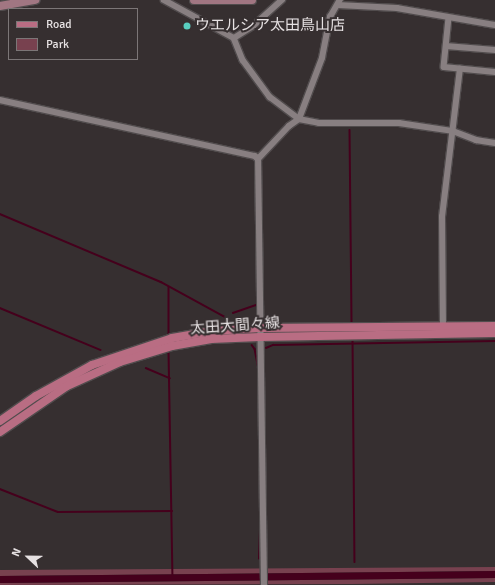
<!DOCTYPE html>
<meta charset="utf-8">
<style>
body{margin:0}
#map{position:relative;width:495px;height:585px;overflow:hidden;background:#362f30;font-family:Signika,"Noto Sans JP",sans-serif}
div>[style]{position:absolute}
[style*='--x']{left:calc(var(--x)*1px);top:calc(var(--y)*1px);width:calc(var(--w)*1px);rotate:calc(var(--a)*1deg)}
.green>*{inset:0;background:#78414f}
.water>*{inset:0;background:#45001c}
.stream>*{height:1.5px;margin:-0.75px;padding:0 0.75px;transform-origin:0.75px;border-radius:0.75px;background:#45001c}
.roads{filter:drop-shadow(1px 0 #514c4d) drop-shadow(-1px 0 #514c4d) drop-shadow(0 1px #514c4d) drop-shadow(0 -1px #514c4d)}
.street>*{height:5.5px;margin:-2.75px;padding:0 2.75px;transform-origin:2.75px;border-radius:2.75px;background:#887f81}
.secondary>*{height:8px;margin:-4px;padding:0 4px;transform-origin:4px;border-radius:4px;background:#a17682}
.primary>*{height:8px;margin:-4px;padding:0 4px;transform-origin:4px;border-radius:4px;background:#b96d83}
.dots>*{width:11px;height:11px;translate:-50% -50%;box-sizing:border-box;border:2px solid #362f30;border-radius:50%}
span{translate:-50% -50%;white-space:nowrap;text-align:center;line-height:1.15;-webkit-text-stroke:4px #362f30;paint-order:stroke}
.poi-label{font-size:15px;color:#e6e1e2}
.left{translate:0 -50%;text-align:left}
.street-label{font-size:15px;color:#e6e1e2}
.legend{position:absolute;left:8px;top:8px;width:130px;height:52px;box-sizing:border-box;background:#362f30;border:1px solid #7c7677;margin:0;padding:5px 7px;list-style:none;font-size:12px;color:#e6e1e2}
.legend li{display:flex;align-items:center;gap:8px;height:20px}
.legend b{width:20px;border:1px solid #7c7677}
.north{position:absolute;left:8px;top:537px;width:40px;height:40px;-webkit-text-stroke:3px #362f30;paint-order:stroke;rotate:292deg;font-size:11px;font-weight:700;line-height:16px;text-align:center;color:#e6e1e2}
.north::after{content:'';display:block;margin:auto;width:14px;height:18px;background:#e6e1e2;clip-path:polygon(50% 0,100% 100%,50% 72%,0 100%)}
</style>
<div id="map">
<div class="green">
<div style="clip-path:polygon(495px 567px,495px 571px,0 576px,0 570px)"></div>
<div style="clip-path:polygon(495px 578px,495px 582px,353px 584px,0 585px,0 583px)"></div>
</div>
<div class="water">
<div style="clip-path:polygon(495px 571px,495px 578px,0 583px,0 576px)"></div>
</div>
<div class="stream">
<div style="--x:350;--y:130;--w:194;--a:89.4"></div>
<div style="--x:0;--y:214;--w:175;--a:22.9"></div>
<div style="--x:161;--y:282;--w:75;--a:28.6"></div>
<div style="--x:169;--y:287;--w:48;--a:90"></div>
<div style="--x:0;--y:308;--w:109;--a:22.6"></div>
<div style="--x:233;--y:313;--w:24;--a:-19"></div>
<div style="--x:353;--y:338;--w:224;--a:89.5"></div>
<div style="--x:252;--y:345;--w:5;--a:53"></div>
<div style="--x:255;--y:349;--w:20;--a:79"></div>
<div style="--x:266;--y:348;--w:8;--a:-23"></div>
<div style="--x:273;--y:345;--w:222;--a:-1"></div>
<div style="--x:169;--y:351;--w:224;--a:89"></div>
<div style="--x:146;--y:368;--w:26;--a:23"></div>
<div style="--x:0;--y:489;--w:62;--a:21.6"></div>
<div style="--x:58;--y:512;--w:114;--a:-0.5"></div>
<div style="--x:259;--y:559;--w:34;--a:-88"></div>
</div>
<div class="roads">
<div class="street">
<div style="--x:164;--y:0;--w:80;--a:28.5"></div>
<div style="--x:234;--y:38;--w:24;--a:68"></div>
<div style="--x:243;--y:60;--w:46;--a:53.9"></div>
<div style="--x:270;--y:97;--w:36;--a:37"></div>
<div style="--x:299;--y:119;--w:20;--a:11"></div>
<div style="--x:319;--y:123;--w:80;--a:0"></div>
<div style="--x:399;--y:123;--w:55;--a:8.4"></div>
<div style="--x:453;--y:131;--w:25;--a:21"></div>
<div style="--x:476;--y:140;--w:19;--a:9"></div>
<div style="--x:338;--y:5;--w:59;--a:2.9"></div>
<div style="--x:397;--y:8;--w:99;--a:9.8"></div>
<div style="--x:449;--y:18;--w:49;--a:95.8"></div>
<div style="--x:444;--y:67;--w:51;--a:5.6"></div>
<div style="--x:234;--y:38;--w:22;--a:-32"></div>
<div style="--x:253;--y:26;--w:39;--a:-42"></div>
<div style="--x:446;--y:46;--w:49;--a:4.7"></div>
<div style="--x:0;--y:100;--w:261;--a:12.4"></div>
<div style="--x:255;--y:156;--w:4;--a:45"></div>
<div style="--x:443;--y:328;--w:111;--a:-90.5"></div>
<div style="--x:442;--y:217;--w:149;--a:-83.1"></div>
<div style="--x:264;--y:585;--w:426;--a:-90.8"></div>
<div style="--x:258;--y:159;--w:45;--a:-46.8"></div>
<div style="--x:289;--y:126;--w:12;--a:-35"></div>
<div style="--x:299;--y:119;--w:65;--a:-69.3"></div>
<div style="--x:322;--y:58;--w:42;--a:-79"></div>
<div style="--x:330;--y:17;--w:20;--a:-60"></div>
</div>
<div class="secondary">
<div style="--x:194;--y:0;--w:58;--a:0"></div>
<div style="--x:0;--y:6;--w:36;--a:-10"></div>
</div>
<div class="primary">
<div style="--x:0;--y:421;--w:44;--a:-34.8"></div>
<div style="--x:36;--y:396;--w:64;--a:-29"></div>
<div style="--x:92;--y:365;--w:84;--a:-18.6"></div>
<div style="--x:172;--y:338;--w:41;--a:-9.9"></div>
<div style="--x:212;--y:331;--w:48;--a:-3.6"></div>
<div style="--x:260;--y:328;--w:235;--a:-0.5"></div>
<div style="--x:0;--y:432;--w:81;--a:-34.5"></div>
<div style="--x:67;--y:386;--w:58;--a:-24.4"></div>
<div style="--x:120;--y:362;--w:54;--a:-17.1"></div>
<div style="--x:172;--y:346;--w:40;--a:-10"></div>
<div style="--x:211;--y:339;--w:49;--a:-2.3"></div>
<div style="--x:260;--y:337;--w:235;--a:-1"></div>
</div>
</div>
<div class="dots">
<div style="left:187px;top:26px;background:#59cebf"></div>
</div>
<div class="poi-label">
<span class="left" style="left:195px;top:26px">ウエルシア太田鳥山店</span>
</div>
<div class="street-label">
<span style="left:235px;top:326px;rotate:-4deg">太田大間々線</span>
</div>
<ul class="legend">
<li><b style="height:5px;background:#b96d83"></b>Road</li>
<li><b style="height:11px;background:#78414f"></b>Park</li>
</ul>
<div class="north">N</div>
</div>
